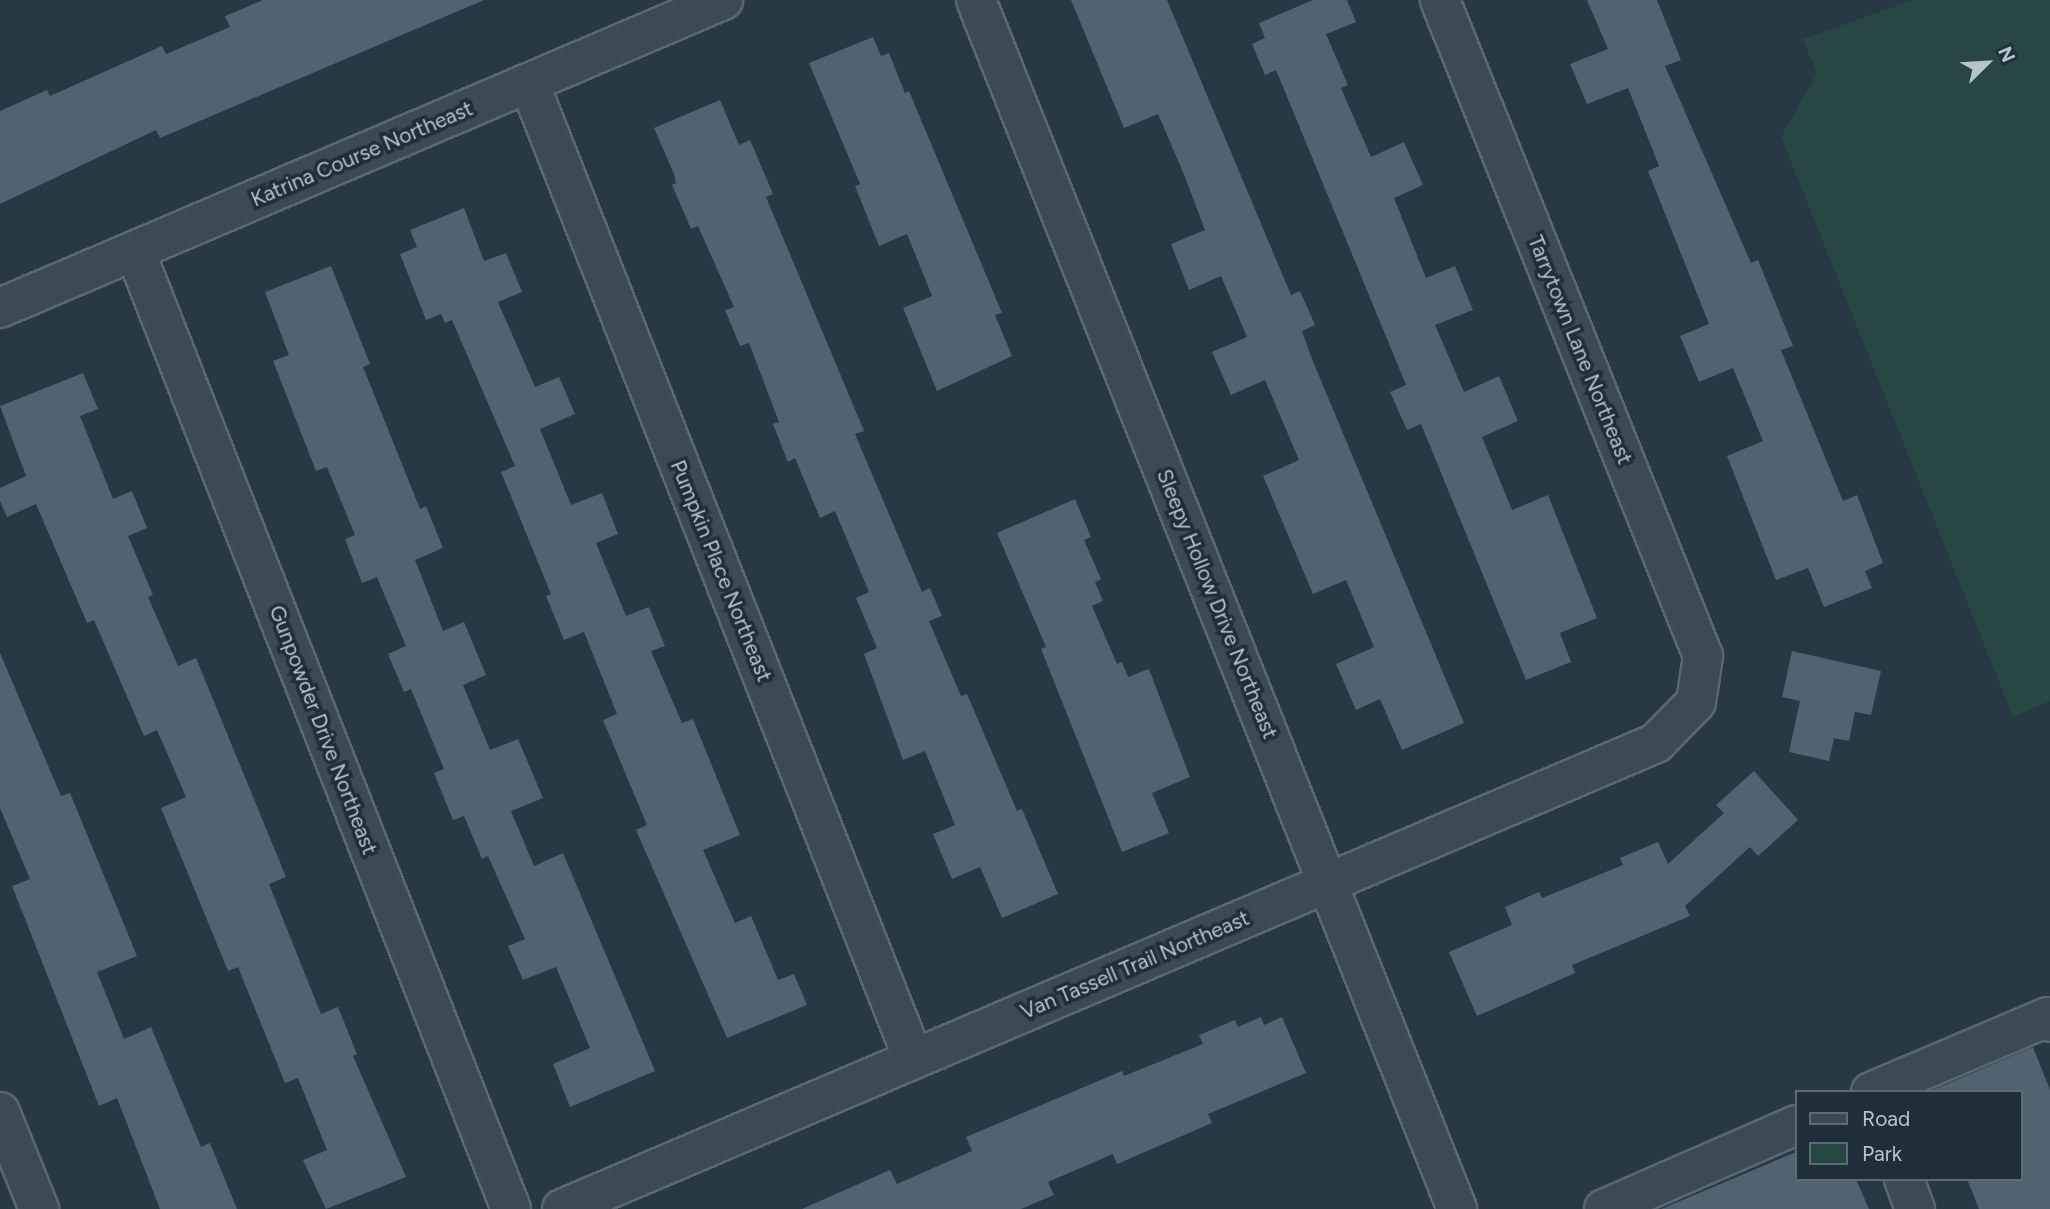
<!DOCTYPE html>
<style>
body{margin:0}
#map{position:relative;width:2050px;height:1209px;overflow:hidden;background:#263945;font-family:Figtree,sans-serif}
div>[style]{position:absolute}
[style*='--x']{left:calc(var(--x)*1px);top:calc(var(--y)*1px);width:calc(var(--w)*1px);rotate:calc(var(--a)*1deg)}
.green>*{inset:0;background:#284644}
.building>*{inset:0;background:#4f6370}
.roads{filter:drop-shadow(2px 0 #596771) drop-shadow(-2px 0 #596771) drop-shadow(0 2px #596771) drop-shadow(0 -2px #596771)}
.minor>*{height:38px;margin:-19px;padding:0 19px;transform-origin:19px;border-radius:19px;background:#3b4a54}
span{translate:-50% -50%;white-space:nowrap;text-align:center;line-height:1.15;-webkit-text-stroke:7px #1f2f3a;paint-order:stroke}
.street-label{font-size:21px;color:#b8c4cd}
.legend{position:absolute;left:1795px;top:1090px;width:228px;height:91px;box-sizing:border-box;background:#1f2f3a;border:2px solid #5c6b75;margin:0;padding:9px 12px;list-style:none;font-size:21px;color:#b8c4cd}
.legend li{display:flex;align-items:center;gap:14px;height:35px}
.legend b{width:35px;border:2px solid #5c6b75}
.north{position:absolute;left:1952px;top:28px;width:70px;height:70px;-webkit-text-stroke:5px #1f2f3a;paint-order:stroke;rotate:66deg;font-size:19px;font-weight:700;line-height:28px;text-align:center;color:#b8c4cd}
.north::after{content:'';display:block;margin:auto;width:24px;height:32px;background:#b8c4cd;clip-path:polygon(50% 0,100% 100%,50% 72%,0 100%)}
</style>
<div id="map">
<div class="green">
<div style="clip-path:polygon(1913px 0,2050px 0,2050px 701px,2013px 717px,1781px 137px,1817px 73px,1803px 39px)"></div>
</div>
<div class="building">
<div style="clip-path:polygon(263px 0,484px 0,160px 138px,156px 130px,0 204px,0 111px,47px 90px,50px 96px,162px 46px,166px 54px,230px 27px,225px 16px)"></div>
<div style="clip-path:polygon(1071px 0,1167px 0,1291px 295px,1300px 291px,1315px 325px,1302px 331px,1312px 359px,1464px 723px,1402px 750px,1380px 699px,1356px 710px,1336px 664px,1374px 647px,1346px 580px,1313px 594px,1263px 476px,1299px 460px,1265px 380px,1231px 395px,1212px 352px,1247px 337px,1221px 276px,1189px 290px,1171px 244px,1205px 230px,1185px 177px,1158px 114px,1124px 128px)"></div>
<div style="clip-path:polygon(1313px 0,1347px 0,1356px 22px,1326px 34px,1348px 85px,1341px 88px,1371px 157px,1404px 142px,1423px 185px,1394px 198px,1426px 278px,1455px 266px,1473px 310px,1435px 325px,1464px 392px,1499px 376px,1518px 421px,1482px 437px,1512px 510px,1548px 495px,1597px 618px,1560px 633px,1571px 662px,1526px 680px,1421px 424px,1407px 430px,1390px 392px,1406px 385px,1276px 70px,1265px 75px,1252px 44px,1265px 38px,1259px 23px)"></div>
<div style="clip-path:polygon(1587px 0,1657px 0,1681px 60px,1665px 66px,1751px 263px,1758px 260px,1793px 346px,1781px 350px,1843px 501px,1857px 495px,1883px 563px,1865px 571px,1872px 588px,1824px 607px,1808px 568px,1776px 580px,1727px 456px,1763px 441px,1733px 368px,1699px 382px,1680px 336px,1709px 324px,1648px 171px,1659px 166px,1628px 88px,1587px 104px,1570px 64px,1608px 49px)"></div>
<div style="clip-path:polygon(873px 37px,881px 56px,889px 53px,905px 93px,909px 91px,1002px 313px,995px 315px,1012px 356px,937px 391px,903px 308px,932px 296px,907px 234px,879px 246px,855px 186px,860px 184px,809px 63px)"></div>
<div style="clip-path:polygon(720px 100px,739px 145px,750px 140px,773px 194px,766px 197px,864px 431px,855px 434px,922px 592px,930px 588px,942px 616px,929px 621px,961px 696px,967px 694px,1017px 811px,1022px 809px,1058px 894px,1002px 918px,980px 867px,952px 879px,933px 834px,955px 825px,925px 751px,903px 760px,864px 654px,877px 648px,856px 598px,869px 592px,835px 511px,820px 518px,795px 458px,788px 462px,773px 424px,779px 422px,749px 343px,740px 346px,725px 310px,734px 307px,698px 226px,691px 229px,672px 185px,676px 183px,674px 174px,654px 128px)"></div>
<div style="clip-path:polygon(464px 208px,484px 261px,506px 253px,522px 292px,498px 302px,535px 387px,559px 377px,575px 414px,540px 429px,571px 505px,602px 493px,618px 534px,596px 543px,626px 616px,649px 607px,665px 646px,651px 651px,682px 723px,693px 719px,740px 835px,703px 850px,735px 923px,751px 916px,778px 980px,794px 974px,807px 1005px,727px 1038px,636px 830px,647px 825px,603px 720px,617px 714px,584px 632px,564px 640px,546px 596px,551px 594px,501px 472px,515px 466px,452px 320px,445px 323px,441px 314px,426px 320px,400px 254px,417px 247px,410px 230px)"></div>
<div style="clip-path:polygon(331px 266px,370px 364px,363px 367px,420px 509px,426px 506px,443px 548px,415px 560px,443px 631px,464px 622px,486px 675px,463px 685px,490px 750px,518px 739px,543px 798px,511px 811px,534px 866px,563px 853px,655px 1071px,570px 1107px,553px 1064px,590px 1048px,556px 967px,523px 980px,508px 946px,525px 939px,488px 856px,482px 859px,464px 816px,453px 820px,434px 773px,444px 769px,411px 689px,404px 692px,388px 654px,406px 646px,377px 577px,362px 583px,345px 539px,355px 535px,327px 467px,316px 471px,273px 361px,289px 355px,265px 292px)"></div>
<div style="clip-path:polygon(83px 373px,98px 409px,80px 416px,113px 499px,132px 491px,147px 528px,128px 536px,153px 595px,148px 597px,178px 666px,196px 658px,286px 877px,269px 884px,321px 1014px,338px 1007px,357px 1054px,353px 1056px,406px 1177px,326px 1209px,303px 1160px,327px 1150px,298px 1078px,285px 1083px,238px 967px,228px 971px,161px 808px,186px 797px,157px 730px,144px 736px,94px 620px,87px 623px,36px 504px,7px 517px,0 501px,0 488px,26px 476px,0 406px)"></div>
<div style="clip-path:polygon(1075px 499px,1091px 537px,1084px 540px,1101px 579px,1095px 582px,1103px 601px,1092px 606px,1117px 664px,1122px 662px,1128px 677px,1149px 669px,1190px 777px,1152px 793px,1169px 833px,1122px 852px,1041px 649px,1046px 647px,997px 533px)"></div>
<div style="clip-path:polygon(1792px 651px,1881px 671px,1871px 715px,1855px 712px,1849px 741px,1834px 738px,1829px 761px,1789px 752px,1800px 701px,1782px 697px)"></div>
<div style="clip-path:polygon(0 653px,61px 796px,70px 793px,137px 956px,97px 972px,124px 1039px,151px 1027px,201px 1147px,210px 1143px,237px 1209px,160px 1209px,117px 1098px,99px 1106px,12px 886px,30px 879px,0 808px)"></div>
<div style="clip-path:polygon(1754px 771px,1798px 820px,1758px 856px,1750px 847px,1685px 906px,1690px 916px,1572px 965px,1575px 973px,1477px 1016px,1449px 952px,1512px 925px,1505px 907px,1539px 892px,1542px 898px,1623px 865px,1620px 858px,1658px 842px,1668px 864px,1724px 813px,1716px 805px)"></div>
<div style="clip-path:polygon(1261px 1017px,1264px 1025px,1282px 1017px,1306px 1073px,1208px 1114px,1212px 1123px,1117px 1164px,1113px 1154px,1048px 1182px,1054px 1195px,1021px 1209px,802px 1209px,890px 1170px,897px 1184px,972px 1151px,966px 1137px,1122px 1071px,1124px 1076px,1203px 1044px,1199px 1035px,1235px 1020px,1238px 1027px)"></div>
<div style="clip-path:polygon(2033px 1047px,2050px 1090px,2050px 1209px,1979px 1209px,1967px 1179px,2020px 1179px,2020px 1092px,1928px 1092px)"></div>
<div style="clip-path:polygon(1796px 1152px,1796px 1179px,1856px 1179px,1869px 1209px,1661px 1209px)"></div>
</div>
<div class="roads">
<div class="minor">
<div style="--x:976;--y:0;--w:1301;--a:68.3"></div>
<div style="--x:529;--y:83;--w:1048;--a:68.5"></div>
<div style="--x:135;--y:251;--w:1029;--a:68.57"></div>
<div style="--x:0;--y:308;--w:786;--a:-23.07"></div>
<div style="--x:1871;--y:1092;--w:192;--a:-23"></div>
<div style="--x:2048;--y:1017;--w:5;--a:68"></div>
<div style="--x:0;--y:1112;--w:105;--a:68.1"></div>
<div style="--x:1904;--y:1179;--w:32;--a:70"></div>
<div style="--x:562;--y:1209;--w:1189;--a:-23.07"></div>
<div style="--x:1656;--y:743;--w:57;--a:-45.7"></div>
<div style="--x:1696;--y:702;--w:47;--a:-81.3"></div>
<div style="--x:1703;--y:656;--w:707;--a:-111.85"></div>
<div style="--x:1604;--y:1209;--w:210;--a:-23.6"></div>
</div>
</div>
<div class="street-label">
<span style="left:362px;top:154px;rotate:-23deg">Katrina Course Northeast</span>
<span style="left:1580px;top:350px;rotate:68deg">Tarrytown Lane Northeast</span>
<span style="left:721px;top:571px;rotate:68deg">Pumpkin Place Northeast</span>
<span style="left:1217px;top:604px;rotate:68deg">Sleepy Hollow Drive Northeast</span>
<span style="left:323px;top:730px;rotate:69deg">Gunpowder Drive Northeast</span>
<span style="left:1135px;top:965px;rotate:-23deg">Van Tassell Trail Northeast</span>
</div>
<ul class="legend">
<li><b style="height:9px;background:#3b4a54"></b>Road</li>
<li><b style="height:19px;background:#284644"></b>Park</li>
</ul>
<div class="north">N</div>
</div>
